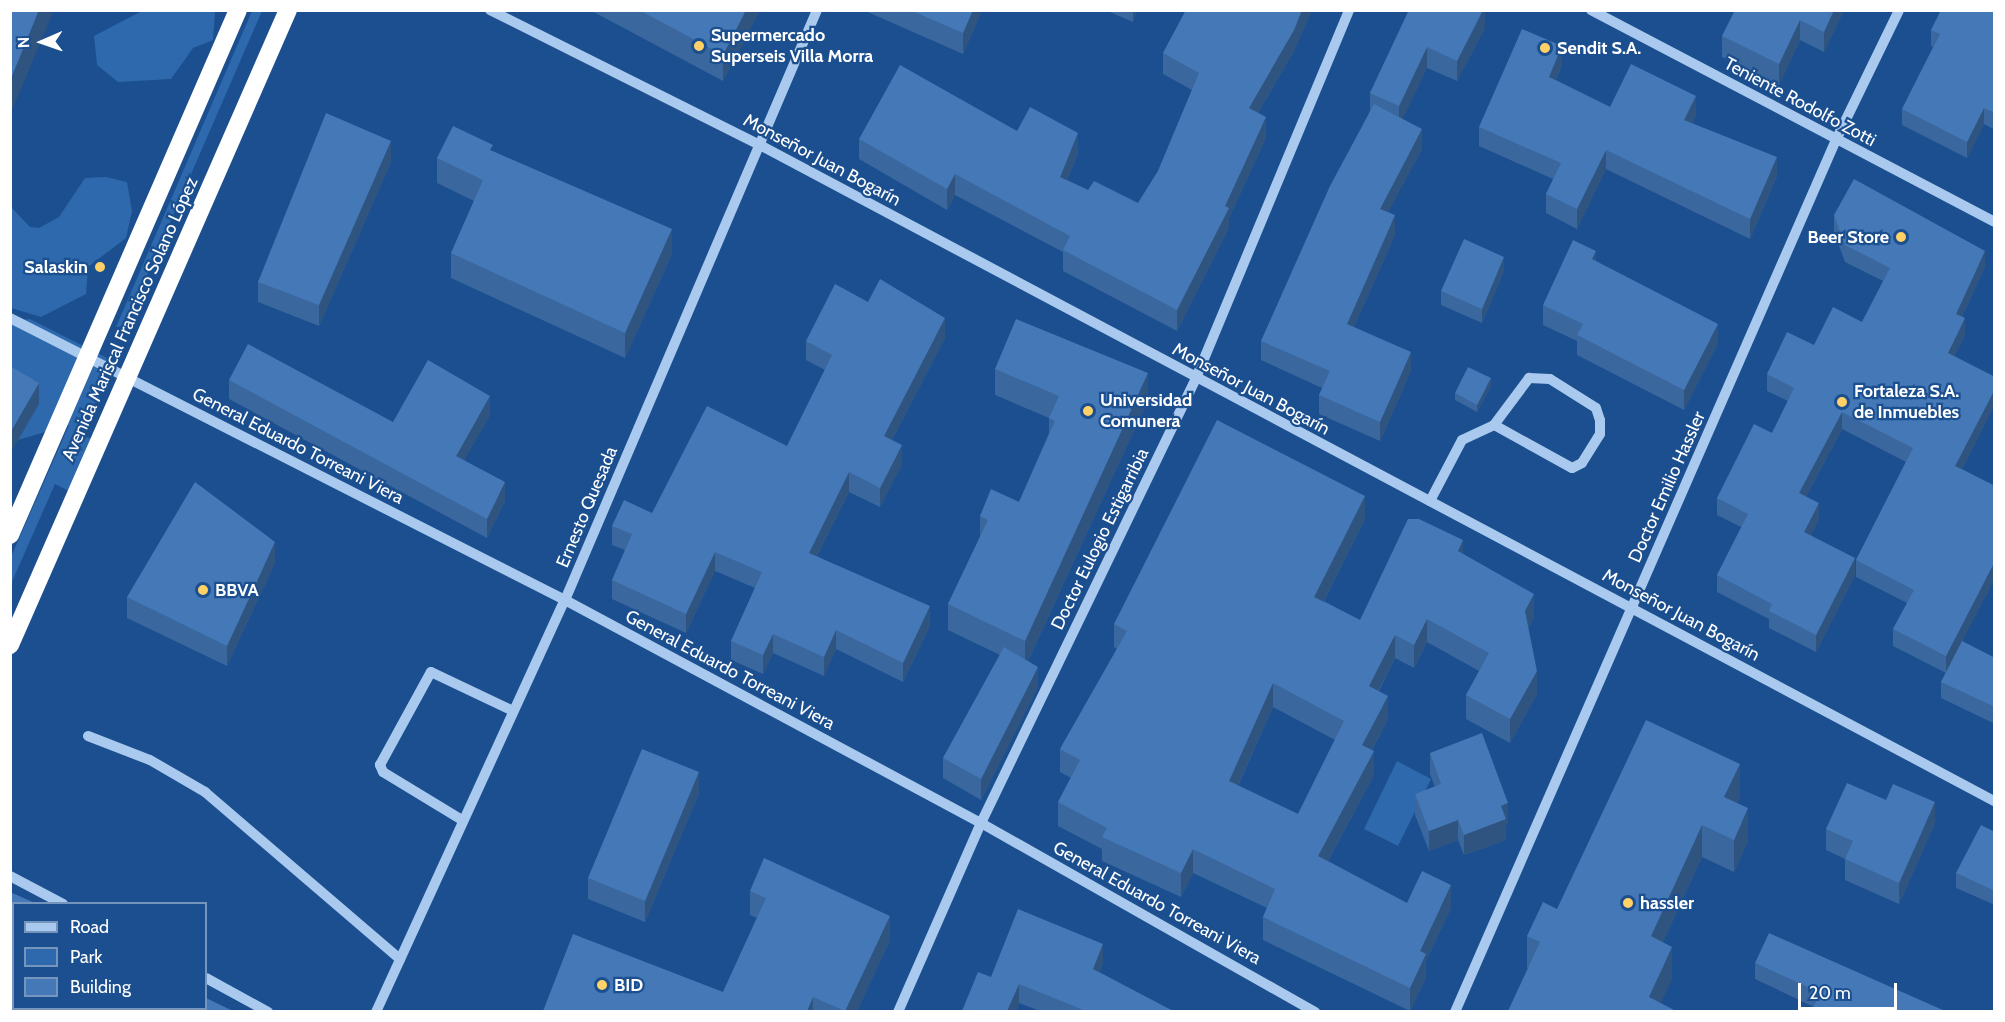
<!DOCTYPE html>
<meta charset="utf-8">
<style>
body{margin:0}
#map{position:relative;width:2005px;height:1022px;overflow:hidden;background:#1b4f8f;font-family:Cabin,sans-serif}
div>[style]{position:absolute}
[style*='--x']{left:calc(var(--x)*1px);top:calc(var(--y)*1px);width:calc(var(--w)*1px);rotate:calc(var(--a)*1deg)}
.green>*{inset:0;background:#2e69ad}
.minor>*{height:10px;margin:-5px;padding:0 5px;transform-origin:5px;border-radius:5px;background:#a9c9ee}
.highway>*{height:18px;margin:-9px;padding:0 9px;transform-origin:9px;border-radius:9px;background:#fff}
.wall>*{inset:0;background:#3a679d}
.shaded-wall>*{inset:0;background:#305480}
.building>*{inset:0;background:#4478b7}
.dots>*{width:16px;height:16px;translate:-50% -50%;box-sizing:border-box;border:3px solid #1b4f8f;border-radius:50%}
span{translate:-50% -50%;white-space:nowrap;text-align:center;line-height:1.15;-webkit-text-stroke:4.5px #1b4f8f;paint-order:stroke}
.poi-label{font-size:18px;color:#fff;font-weight:700}
.left{translate:0 -50%;text-align:left}
.right{translate:-100% -50%;text-align:right}
.street-label{font-size:18px;color:#fff}
.frame{position:absolute;inset:0;border:12px solid #fff;pointer-events:none}
.legend{position:absolute;left:12px;top:902px;width:195px;height:108px;box-sizing:border-box;background:#1b4f8f;border:2px solid #7695bc;margin:0;padding:8px 10px;list-style:none;font-size:18px;color:#fff}
.legend li{display:flex;align-items:center;gap:12px;height:30px}
.legend b{width:30px;border:2px solid #7695bc}
.north{position:absolute;left:12px;top:12px;width:60px;height:60px;-webkit-text-stroke:4px #1b4f8f;paint-order:stroke;rotate:268deg;font-size:16px;font-weight:700;line-height:24px;text-align:center;color:#fff}
.north::after{content:'';display:block;margin:auto;width:21px;height:27px;background:#fff;clip-path:polygon(50% 0,100% 100%,50% 72%,0 100%)}
.scale{position:absolute;left:1798px;top:983px;width:99px;height:27px;box-sizing:border-box;border:3px solid #fff;border-top:0;padding-left:8px;font-size:18px;line-height:21px;white-space:nowrap;color:#fff;-webkit-text-stroke:4px #1b4f8f;paint-order:stroke}
</style>
<div id="map">
<div class="green">
<div style="clip-path:polygon(142px 11px,215px 11px,213px 40px,193px 48px,171px 79px,118px 82px,97px 65px,94px 36px)"></div>
<div style="clip-path:polygon(252px 11px,262px 11px,125px 326px,116px 327px)"></div>
<div style="clip-path:polygon(106px 177px,127px 182px,132px 211px,126px 238px,88px 267px,86px 294px,41px 317px,11px 308px,11px 207px,30px 227px,39px 228px,59px 217px,85px 178px)"></div>
<div style="clip-path:polygon(30px 319px,113px 361px,104px 389px,76px 434px,93px 439px,73px 493px,55px 484px,11px 584px,11px 557px,69px 425px,11px 442px,11px 321px)"></div>
<div style="clip-path:polygon(1397px 761px,1431px 779px,1398px 846px,1364px 829px)"></div>
</div>
<div class="minor">
<div style="--x:490;--y:10;--w:300;--a:26.6"></div>
<div style="--x:758;--y:144;--w:1400;--a:27.99"></div>
<div style="--x:1591;--y:10;--w:455;--a:27.7"></div>
<div style="--x:10;--y:318;--w:623;--a:26.94"></div>
<div style="--x:565;--y:600;--w:472;--a:28.2"></div>
<div style="--x:981;--y:823;--w:384;--a:29.5"></div>
<div style="--x:1430;--y:501;--w:69;--a:-62.3"></div>
<div style="--x:1462;--y:440;--w:35;--a:-25"></div>
<div style="--x:1494;--y:425;--w:59;--a:-53.3"></div>
<div style="--x:1529;--y:378;--w:21;--a:3"></div>
<div style="--x:1550;--y:379;--w:54;--a:32.2"></div>
<div style="--x:1596;--y:408;--w:13;--a:72"></div>
<div style="--x:1600;--y:420;--w:14;--a:90"></div>
<div style="--x:1600;--y:434;--w:34;--a:122"></div>
<div style="--x:1582;--y:463;--w:11;--a:153"></div>
<div style="--x:1572;--y:468;--w:89;--a:-151.1"></div>
<div style="--x:88;--y:736;--w:66;--a:21.2"></div>
<div style="--x:150;--y:760;--w:64;--a:30.2"></div>
<div style="--x:205;--y:792;--w:257;--a:40.6"></div>
<div style="--x:462;--y:820;--w:92;--a:-148.7"></div>
<div style="--x:383;--y:772;--w:8;--a:-113"></div>
<div style="--x:380;--y:765;--w:106;--a:-61.3"></div>
<div style="--x:431;--y:672;--w:91;--a:25.4"></div>
<div style="--x:10;--y:876;--w:60;--a:27.8"></div>
<div style="--x:206;--y:978;--w:71;--a:28.7"></div>
<div style="--x:376;--y:1012;--w:453;--a:-65.4"></div>
<div style="--x:565;--y:600;--w:642;--a:-66.87"></div>
<div style="--x:898;--y:1012;--w:206;--a:-66.3"></div>
<div style="--x:981;--y:823;--w:494;--a:-64.2"></div>
<div style="--x:1196;--y:378;--w:399;--a:-67.4"></div>
<div style="--x:1455;--y:1012;--w:952;--a:-66.4"></div>
<div style="--x:1836;--y:140;--w:144;--a:-64.1"></div>
</div>
<div class="highway">
<div style="--x:10;--y:535;--w:572;--a:-66.53"></div>
<div style="--x:10;--y:645;--w:693;--a:-66.36"></div>
</div>
<div class="wall">
<div style="clip-path:polygon(590px 10px,760px 10px,723px 81px)"></div>
<div style="clip-path:polygon(863px 10px,982px 10px,963px 54px)"></div>
<div style="clip-path:polygon(1105px 10px,1137px 10px,1133px 22px)"></div>
<div style="clip-path:polygon(1186px 10px,1312px 10px,1294px 51px,1258px 113px,1266px 138px,1229px 218px,1229px 228px,1177px 331px,1063px 271px,1063px 252px,955px 195px,947px 210px,859px 159px,859px 139px,1017px 131px,1078px 154px,1067px 180px,1088px 190px,1138px 203px,1158px 171px,1192px 90px,1163px 74px,1163px 53px)"></div>
<div style="clip-path:polygon(1409px 10px,1485px 10px,1485px 28px,1457px 81px,1427px 68px,1402px 119px,1422px 149px,1388px 212px,1395px 235px,1354px 327px,1411px 371px,1380px 441px,1319px 414px,1319px 395px,1322px 388px,1261px 360px,1261px 341px,1370px 111px,1370px 93px)"></div>
<div style="clip-path:polygon(1844px 10px,1824px 52px,1800px 40px,1779px 85px,1722px 57px,1722px 36px)"></div>
<div style="clip-path:polygon(1995px 10px,1995px 130px,1984px 124px,1967px 158px,1902px 125px,1902px 109px,1933px 47px,1931px 46px,1931px 30px)"></div>
<div style="clip-path:polygon(1562px 66px,1556px 80px,1610px 107px,1696px 115px,1692px 124px,1777px 176px,1750px 239px,1606px 169px,1577px 229px,1546px 213px,1546px 194px,1553px 179px,1479px 146px,1479px 127px)"></div>
<div style="clip-path:polygon(493px 151px,672px 254px,625px 358px,451px 278px,451px 253px,474px 201px,437px 183px,437px 158px)"></div>
<div style="clip-path:polygon(391px 162px,319px 326px,258px 302px,258px 282px)"></div>
<div style="clip-path:polygon(1834px 215px,1985px 267px,1962px 317px,1965px 335px,1954px 356px,1995px 377px,1995px 420px,1993px 420px,1993px 408px,1962px 469px,1995px 486px,1995px 578px,1962px 641px,1995px 658px,1995px 724px,1941px 698px,1941px 682px,1946px 673px,1893px 646px,1893px 629px,1907px 603px,1856px 577px,1856px 560px,1906px 462px,1842px 429px,1806px 497px,1819px 520px,1811px 535px,1855px 575px,1816px 652px,1769px 628px,1769px 619px,1717px 592px,1717px 575px,1741px 527px,1717px 515px,1717px 498px,1772px 433px,1788px 401px,1767px 391px,1767px 374px,1814px 345px,1862px 322px,1883px 281px,1845px 262px,1834px 232px)"></div>
<div style="clip-path:polygon(1596px 261px,1718px 343px,1684px 410px,1577px 355px,1577px 341px,1543px 325px,1543px 305px)"></div>
<div style="clip-path:polygon(1504px 271px,1482px 323px,1441px 305px,1441px 291px)"></div>
<div style="clip-path:polygon(868px 302px,945px 338px,892px 440px,902px 464px,880px 507px,849px 492px,817px 556px,930px 626px,903px 682px,836px 649px,824px 676px,773px 653px,763px 674px,731px 660px,731px 641px,755px 588px,715px 571px,686px 633px,612px 599px,612px 580px,625px 550px,612px 545px,612px 526px,652px 513px,787px 446px,825px 370px,806px 360px,806px 341px)"></div>
<div style="clip-path:polygon(995px 369px,1148px 400px,1028px 661px,1038px 687px,981px 800px,943px 778px,943px 758px,1000px 655px,948px 630px,948px 604px,980px 537px,980px 516px,1019px 502px,1049px 433px,1049px 418px,995px 395px)"></div>
<div style="clip-path:polygon(229px 380px,393px 422px,490px 415px,464px 460px,505px 501px,487px 538px,229px 399px)"></div>
<div style="clip-path:polygon(1491px 386px,1477px 412px,1455px 400px,1455px 393px)"></div>
<div style="clip-path:polygon(evenodd,1365px 519px,1324px 601px,1360px 620px,1463px 555px,1534px 617px,1528px 629px,1537px 694px,1510px 743px,1466px 719px,1466px 695px,1479px 671px,1427px 642px,1414px 668px,1395px 658px,1379px 691px,1388px 719px,1372px 750px,1374px 775px,1328px 861px,1407px 903px,1451px 908px,1426px 961px,1426px 978px,1410px 1011px,1263px 940px,1263px 917px,1267px 908px,1193px 873px,1181px 897px,1102px 861px,1102px 849px,1058px 826px,1058px 802px,1071px 778px,1060px 772px,1060px 749px,1117px 649px,1114px 647px,1114px 624px,1365px 519px,1273px 707px,1335px 740px,1298px 814px,1238px 786px,1273px 707px)"></div>
<div style="clip-path:polygon(275px 563px,227px 666px,127px 618px,127px 597px)"></div>
<div style="clip-path:polygon(1430px 753px,1508px 824px,1506px 825px,1506px 840px,1464px 855px,1458px 840px,1429px 851px,1415px 815px,1415px 794px,1435px 787px,1430px 774px)"></div>
<div style="clip-path:polygon(699px 793px,645px 922px,588px 899px,588px 878px)"></div>
<div style="clip-path:polygon(1740px 796px,1737px 803px,1748px 841px,1734px 872px,1702px 857px,1663px 942px,1672px 979px,1527px 968px,1527px 936px,1557px 909px)"></div>
<div style="clip-path:polygon(1935px 823px,1899px 904px,1845px 880px,1845px 859px,1826px 850px,1826px 829px)"></div>
<div style="clip-path:polygon(1995px 832px,1995px 905px,1956px 888px,1956px 873px)"></div>
<div style="clip-path:polygon(750px 891px,890px 940px,857px 1011px,543px 1011px,723px 992px,757px 918px,750px 915px)"></div>
<div style="clip-path:polygon(1103px 963px,1099px 972px,1173px 1011px,1040px 1011px,1019px 1003px,1016px 1011px,962px 1011px,991px 977px)"></div>
<div style="clip-path:polygon(1755px 963px,1945px 1011px,1814px 1007px,1755px 979px)"></div>
</div>
<div class="shaded-wall">
<div style="clip-path:polygon(39px 10px,54px 10px,10px 115px,10px 81px)"></div>
<div style="clip-path:polygon(746px 10px,760px 10px,723px 81px,723px 55px)"></div>
<div style="clip-path:polygon(973px 10px,982px 10px,963px 54px,963px 33px)"></div>
<div style="clip-path:polygon(1133px 10px,1137px 10px,1133px 22px)"></div>
<div style="clip-path:polygon(1302px 10px,1312px 10px,1294px 51px,1249px 128px,1249px 108px)"></div>
<div style="clip-path:polygon(1483px 10px,1485px 10px,1485px 28px,1457px 81px,1457px 61px)"></div>
<div style="clip-path:polygon(1834px 10px,1844px 10px,1824px 52px,1824px 32px)"></div>
<div style="clip-path:polygon(1800px 20px,1800px 40px,1779px 85px,1779px 64px)"></div>
<div style="clip-path:polygon(1562px 46px,1562px 66px,1549px 96px,1549px 77px)"></div>
<div style="clip-path:polygon(1427px 47px,1427px 68px,1399px 127px,1399px 106px)"></div>
<div style="clip-path:polygon(1696px 96px,1696px 115px,1684px 140px,1684px 120px)"></div>
<div style="clip-path:polygon(1984px 108px,1984px 124px,1967px 158px,1967px 142px)"></div>
<div style="clip-path:polygon(1266px 117px,1266px 138px,1229px 218px,1229px 228px,1177px 331px,1177px 310px)"></div>
<div style="clip-path:polygon(1422px 129px,1422px 149px,1380px 228px,1380px 209px)"></div>
<div style="clip-path:polygon(1078px 133px,1078px 154px,1060px 197px,1060px 177px)"></div>
<div style="clip-path:polygon(391px 141px,391px 162px,319px 326px,319px 305px)"></div>
<div style="clip-path:polygon(1606px 150px,1606px 169px,1577px 229px,1577px 209px)"></div>
<div style="clip-path:polygon(1777px 157px,1777px 176px,1750px 239px,1750px 219px)"></div>
<div style="clip-path:polygon(955px 174px,955px 195px,947px 210px,947px 189px)"></div>
<div style="clip-path:polygon(1395px 215px,1395px 235px,1347px 343px,1347px 324px)"></div>
<div style="clip-path:polygon(672px 229px,672px 254px,625px 358px,625px 333px)"></div>
<div style="clip-path:polygon(1596px 251px,1596px 270px,1592px 259px)"></div>
<div style="clip-path:polygon(1985px 251px,1985px 267px,1956px 330px,1956px 314px)"></div>
<div style="clip-path:polygon(1504px 257px,1504px 271px,1482px 323px,1482px 309px)"></div>
<div style="clip-path:polygon(945px 318px,945px 338px,884px 455px,884px 436px)"></div>
<div style="clip-path:polygon(1965px 318px,1965px 335px,1948px 369px,1948px 353px)"></div>
<div style="clip-path:polygon(1718px 324px,1718px 343px,1684px 410px,1684px 390px)"></div>
<div style="clip-path:polygon(1411px 352px,1411px 371px,1380px 441px,1380px 422px)"></div>
<div style="clip-path:polygon(1148px 373px,1148px 400px,1025px 667px,1025px 641px)"></div>
<div style="clip-path:polygon(1491px 378px,1491px 386px,1477px 412px,1477px 405px)"></div>
<div style="clip-path:polygon(39px 383px,39px 404px,10px 454px,10px 433px)"></div>
<div style="clip-path:polygon(1995px 389px,1995px 403px,1993px 403px,1993px 408px,1955px 483px,1955px 466px)"></div>
<div style="clip-path:polygon(490px 396px,490px 415px,456px 475px,456px 456px)"></div>
<div style="clip-path:polygon(1842px 412px,1842px 429px,1799px 510px,1799px 493px)"></div>
<div style="clip-path:polygon(902px 445px,902px 464px,880px 507px,880px 488px)"></div>
<div style="clip-path:polygon(849px 472px,849px 492px,809px 572px,809px 553px)"></div>
<div style="clip-path:polygon(505px 482px,505px 501px,487px 538px,487px 519px)"></div>
<div style="clip-path:polygon(1365px 496px,1365px 519px,1314px 620px,1314px 597px)"></div>
<div style="clip-path:polygon(1819px 503px,1819px 520px,1804px 549px,1804px 532px)"></div>
<div style="clip-path:polygon(1463px 540px,1463px 563px,1458px 551px)"></div>
<div style="clip-path:polygon(275px 542px,275px 563px,227px 666px,227px 646px)"></div>
<div style="clip-path:polygon(715px 552px,715px 571px,686px 633px,686px 614px)"></div>
<div style="clip-path:polygon(1855px 558px,1855px 575px,1816px 652px,1816px 635px)"></div>
<div style="clip-path:polygon(1995px 561px,1995px 578px,1946px 673px,1946px 656px)"></div>
<div style="clip-path:polygon(1534px 594px,1534px 617px,1525px 635px,1525px 611px)"></div>
<div style="clip-path:polygon(930px 606px,930px 626px,903px 682px,903px 663px)"></div>
<div style="clip-path:polygon(1427px 619px,1427px 642px,1414px 668px,1414px 645px)"></div>
<div style="clip-path:polygon(836px 630px,836px 649px,824px 676px,824px 657px)"></div>
<div style="clip-path:polygon(773px 634px,773px 653px,763px 674px,763px 655px)"></div>
<div style="clip-path:polygon(1395px 635px,1395px 658px,1369px 709px,1369px 686px)"></div>
<div style="clip-path:polygon(1038px 667px,1038px 687px,981px 800px,981px 779px)"></div>
<div style="clip-path:polygon(1537px 671px,1537px 694px,1510px 743px,1510px 719px)"></div>
<div style="clip-path:polygon(1273px 683px,1273px 707px,1229px 805px,1229px 781px)"></div>
<div style="clip-path:polygon(1388px 696px,1388px 719px,1362px 768px,1362px 745px)"></div>
<div style="clip-path:polygon(1374px 751px,1374px 775px,1318px 879px,1318px 856px)"></div>
<div style="clip-path:polygon(1740px 764px,1740px 796px,1724px 829px,1724px 797px)"></div>
<div style="clip-path:polygon(699px 772px,699px 793px,645px 922px,645px 901px)"></div>
<div style="clip-path:polygon(1935px 802px,1935px 823px,1899px 904px,1899px 883px)"></div>
<div style="clip-path:polygon(1508px 803px,1508px 824px,1506px 825px,1506px 840px,1464px 855px,1464px 835px,1501px 806px)"></div>
<div style="clip-path:polygon(1748px 808px,1748px 841px,1734px 872px,1734px 840px)"></div>
<div style="clip-path:polygon(1458px 820px,1458px 840px,1429px 851px,1429px 831px)"></div>
<div style="clip-path:polygon(1702px 825px,1702px 857px,1651px 968px,1651px 936px)"></div>
<div style="clip-path:polygon(1193px 849px,1193px 873px,1181px 897px,1181px 873px)"></div>
<div style="clip-path:polygon(1451px 885px,1451px 908px,1426px 961px,1426px 978px,1410px 1011px,1410px 988px,1420px 951px)"></div>
<div style="clip-path:polygon(890px 916px,890px 940px,857px 1011px,845px 1011px)"></div>
<div style="clip-path:polygon(1103px 944px,1103px 963px,1093px 988px,1093px 969px)"></div>
<div style="clip-path:polygon(1672px 947px,1672px 979px,1657px 1011px,1649px 997px)"></div>
<div style="clip-path:polygon(1019px 984px,1019px 1003px,1016px 1011px,1007px 1011px)"></div>
<div style="clip-path:polygon(14px 985px,14px 1005px,10px 1011px,10px 991px)"></div>
<div style="clip-path:polygon(813px 997px,813px 1011px,807px 1011px)"></div>
</div>
<div class="building">
<div style="clip-path:polygon(10px 10px,39px 10px,10px 81px)"></div>
<div style="clip-path:polygon(639px 10px,746px 10px,723px 55px)"></div>
<div style="clip-path:polygon(910px 10px,973px 10px,963px 33px)"></div>
<div style="clip-path:polygon(1186px 10px,1302px 10px,1294px 30px,1249px 108px,1266px 117px,1225px 206px,1229px 208px,1177px 310px,1063px 250px,1070px 236px,955px 174px,947px 189px,859px 139px,900px 65px,1017px 131px,1030px 107px,1078px 133px,1060px 177px,1088px 190px,1094px 181px,1138px 203px,1158px 171px,1199px 73px,1163px 53px)"></div>
<div style="clip-path:polygon(1409px 10px,1483px 10px,1457px 61px,1427px 47px,1399px 106px,1370px 93px)"></div>
<div style="clip-path:polygon(1735px 10px,1834px 10px,1824px 32px,1800px 20px,1779px 64px,1722px 36px)"></div>
<div style="clip-path:polygon(1941px 10px,1995px 10px,1995px 113px,1984px 108px,1967px 142px,1902px 109px,1940px 34px,1931px 30px)"></div>
<div style="clip-path:polygon(1522px 29px,1562px 46px,1549px 77px,1610px 107px,1631px 64px,1696px 96px,1684px 120px,1777px 157px,1750px 219px,1606px 150px,1577px 209px,1546px 194px,1561px 163px,1479px 127px)"></div>
<div style="clip-path:polygon(1374px 104px,1422px 129px,1380px 209px,1395px 215px,1347px 324px,1411px 352px,1380px 422px,1319px 395px,1330px 371px,1261px 341px,1330px 186px)"></div>
<div style="clip-path:polygon(326px 113px,391px 141px,319px 305px,258px 282px)"></div>
<div style="clip-path:polygon(453px 126px,493px 145px,490px 150px,672px 229px,625px 333px,451px 253px,483px 180px,437px 158px)"></div>
<div style="clip-path:polygon(1854px 179px,1985px 251px,1956px 314px,1965px 318px,1948px 353px,1995px 377px,1995px 389px,1955px 466px,1995px 486px,1995px 561px,1946px 656px,1893px 629px,1914px 590px,1856px 560px,1913px 448px,1842px 412px,1799px 493px,1819px 503px,1804px 532px,1855px 558px,1816px 635px,1769px 611px,1772px 604px,1717px 575px,1748px 514px,1717px 498px,1754px 424px,1772px 433px,1794px 388px,1767px 374px,1787px 332px,1814px 345px,1833px 307px,1862px 322px,1890px 268px,1845px 245px,1834px 215px)"></div>
<div style="clip-path:polygon(1464px 239px,1504px 257px,1482px 309px,1441px 291px)"></div>
<div style="clip-path:polygon(1573px 240px,1596px 251px,1592px 259px,1718px 324px,1684px 390px,1577px 335px,1583px 324px,1543px 305px)"></div>
<div style="clip-path:polygon(880px 279px,945px 318px,884px 436px,902px 445px,880px 488px,849px 472px,809px 553px,930px 606px,903px 663px,836px 630px,824px 657px,773px 634px,763px 655px,731px 641px,762px 572px,715px 552px,686px 614px,612px 580px,632px 534px,612px 526px,624px 500px,652px 513px,707px 406px,787px 446px,832px 355px,806px 341px,835px 284px,868px 302px)"></div>
<div style="clip-path:polygon(1016px 319px,1148px 373px,1025px 641px,948px 604px,988px 520px,980px 516px,991px 489px,1019px 502px,1055px 421px,1049px 418px,1059px 396px,995px 369px)"></div>
<div style="clip-path:polygon(248px 344px,393px 422px,428px 360px,490px 396px,456px 456px,505px 482px,487px 519px,229px 380px)"></div>
<div style="clip-path:polygon(10px 366px,39px 383px,10px 433px)"></div>
<div style="clip-path:polygon(1468px 367px,1491px 378px,1477px 405px,1455px 393px)"></div>
<div style="clip-path:polygon(evenodd,1217px 420px,1365px 496px,1314px 597px,1360px 620px,1408px 519px,1419px 519px,1463px 540px,1458px 551px,1534px 594px,1525px 611px,1537px 671px,1510px 719px,1466px 695px,1489px 653px,1427px 619px,1414px 645px,1395px 635px,1369px 686px,1388px 696px,1362px 745px,1374px 751px,1318px 856px,1407px 903px,1422px 871px,1451px 885px,1420px 951px,1426px 954px,1410px 988px,1263px 917px,1275px 889px,1193px 849px,1181px 873px,1102px 837px,1107px 828px,1058px 802px,1080px 760px,1060px 749px,1127px 631px,1114px 624px,1217px 420px,1273px 683px,1344px 721px,1298px 814px,1229px 781px,1273px 683px)"></div>
<div style="clip-path:polygon(195px 482px,275px 542px,227px 646px,127px 597px)"></div>
<div style="clip-path:polygon(1962px 641px,1995px 658px,1995px 707px,1941px 682px)"></div>
<div style="clip-path:polygon(1004px 647px,1038px 667px,981px 779px,943px 758px)"></div>
<div style="clip-path:polygon(1646px 720px,1740px 764px,1724px 797px,1748px 808px,1734px 840px,1702px 825px,1651px 936px,1672px 947px,1649px 997px,1676px 1011px,1508px 1011px,1540px 942px,1527px 936px,1543px 902px,1557px 909px)"></div>
<div style="clip-path:polygon(1482px 733px,1508px 803px,1501px 806px,1506px 819px,1464px 835px,1458px 820px,1429px 831px,1415px 794px,1441px 784px,1430px 753px)"></div>
<div style="clip-path:polygon(642px 749px,699px 772px,645px 901px,588px 878px)"></div>
<div style="clip-path:polygon(1847px 783px,1886px 800px,1893px 784px,1935px 802px,1899px 883px,1845px 859px,1853px 841px,1826px 829px)"></div>
<div style="clip-path:polygon(1981px 825px,1995px 832px,1995px 891px,1956px 873px)"></div>
<div style="clip-path:polygon(764px 858px,890px 916px,845px 1011px,813px 997px,807px 1011px,543px 1011px,573px 934px,723px 992px,766px 898px,750px 891px)"></div>
<div style="clip-path:polygon(10px 892px,35px 903px,14px 903px,14px 985px,10px 991px)"></div>
<div style="clip-path:polygon(1018px 909px,1103px 944px,1093px 969px,1173px 1011px,1086px 1011px,1019px 984px,1007px 1011px,962px 1011px,978px 972px,991px 977px)"></div>
<div style="clip-path:polygon(1769px 933px,1945px 1011px,1811px 1011px,1821px 993px,1755px 963px)"></div>
<div style="clip-path:polygon(206px 998px,233px 1011px,107px 1011px,108px 1008px,206px 1008px)"></div>
</div>
<div class="dots">
<div style="left:699px;top:46px;background:#ffd166"></div>
<div style="left:1545px;top:48px;background:#ffd166"></div>
<div style="left:1901px;top:237px;background:#ffd166"></div>
<div style="left:100px;top:267px;background:#ffd166"></div>
<div style="left:1842px;top:402px;background:#ffd166"></div>
<div style="left:1088px;top:411px;background:#ffd166"></div>
<div style="left:203px;top:590px;background:#ffd166"></div>
<div style="left:1628px;top:903px;background:#ffd166"></div>
<div style="left:602px;top:985px;background:#ffd166"></div>
</div>
<div class="poi-label">
<span class="left" style="left:711px;top:46px">Supermercado<br>Superseis Villa Morra</span>
<span class="left" style="left:1557px;top:48px">Sendit S.A.</span>
<span class="right" style="left:1889px;top:237px">Beer Store</span>
<span class="right" style="left:88px;top:267px">Salaskin</span>
<span class="left" style="left:1854px;top:402px">Fortaleza S.A.<br>de Inmuebles</span>
<span class="left" style="left:1100px;top:411px">Universidad<br>Comunera</span>
<span class="left" style="left:215px;top:590px">BBVA</span>
<span class="left" style="left:1640px;top:903px">hassler</span>
<span class="left" style="left:614px;top:985px">BID</span>
</div>
<div class="street-label">
<span style="left:1800px;top:102px;rotate:28deg">Teniente Rodolfo Zotti</span>
<span style="left:822px;top:160px;rotate:28deg">Monseñor Juan Bogarín</span>
<span style="left:130px;top:319px;rotate:-66deg">Avenida Mariscal Francisco Solano López</span>
<span style="left:1251px;top:389px;rotate:28deg">Monseñor Juan Bogarín</span>
<span style="left:298px;top:446px;rotate:27deg">General Eduardo Torreani Viera</span>
<span style="left:1667px;top:487px;rotate:-66deg">Doctor Emilio Hassler</span>
<span style="left:587px;top:507px;rotate:-67deg">Ernesto Quesada</span>
<span style="left:1100px;top:539px;rotate:-64deg">Doctor Eulogio Estigarribia</span>
<span style="left:1681px;top:615px;rotate:28deg">Monseñor Juan Bogarín</span>
<span style="left:730px;top:670px;rotate:28deg">General Eduardo Torreani Viera</span>
<span style="left:1157px;top:903px;rotate:29deg">General Eduardo Torreani Viera</span>
</div>
<div class="frame"></div>
<ul class="legend">
<li><b style="height:8px;background:#a9c9ee"></b>Road</li>
<li><b style="height:16px;background:#2e69ad"></b>Park</li>
<li><b style="height:16px;background:#4478b7"></b>Building</li>
</ul>
<div class="north">N</div>
<div class="scale">20 m</div>
</div>
